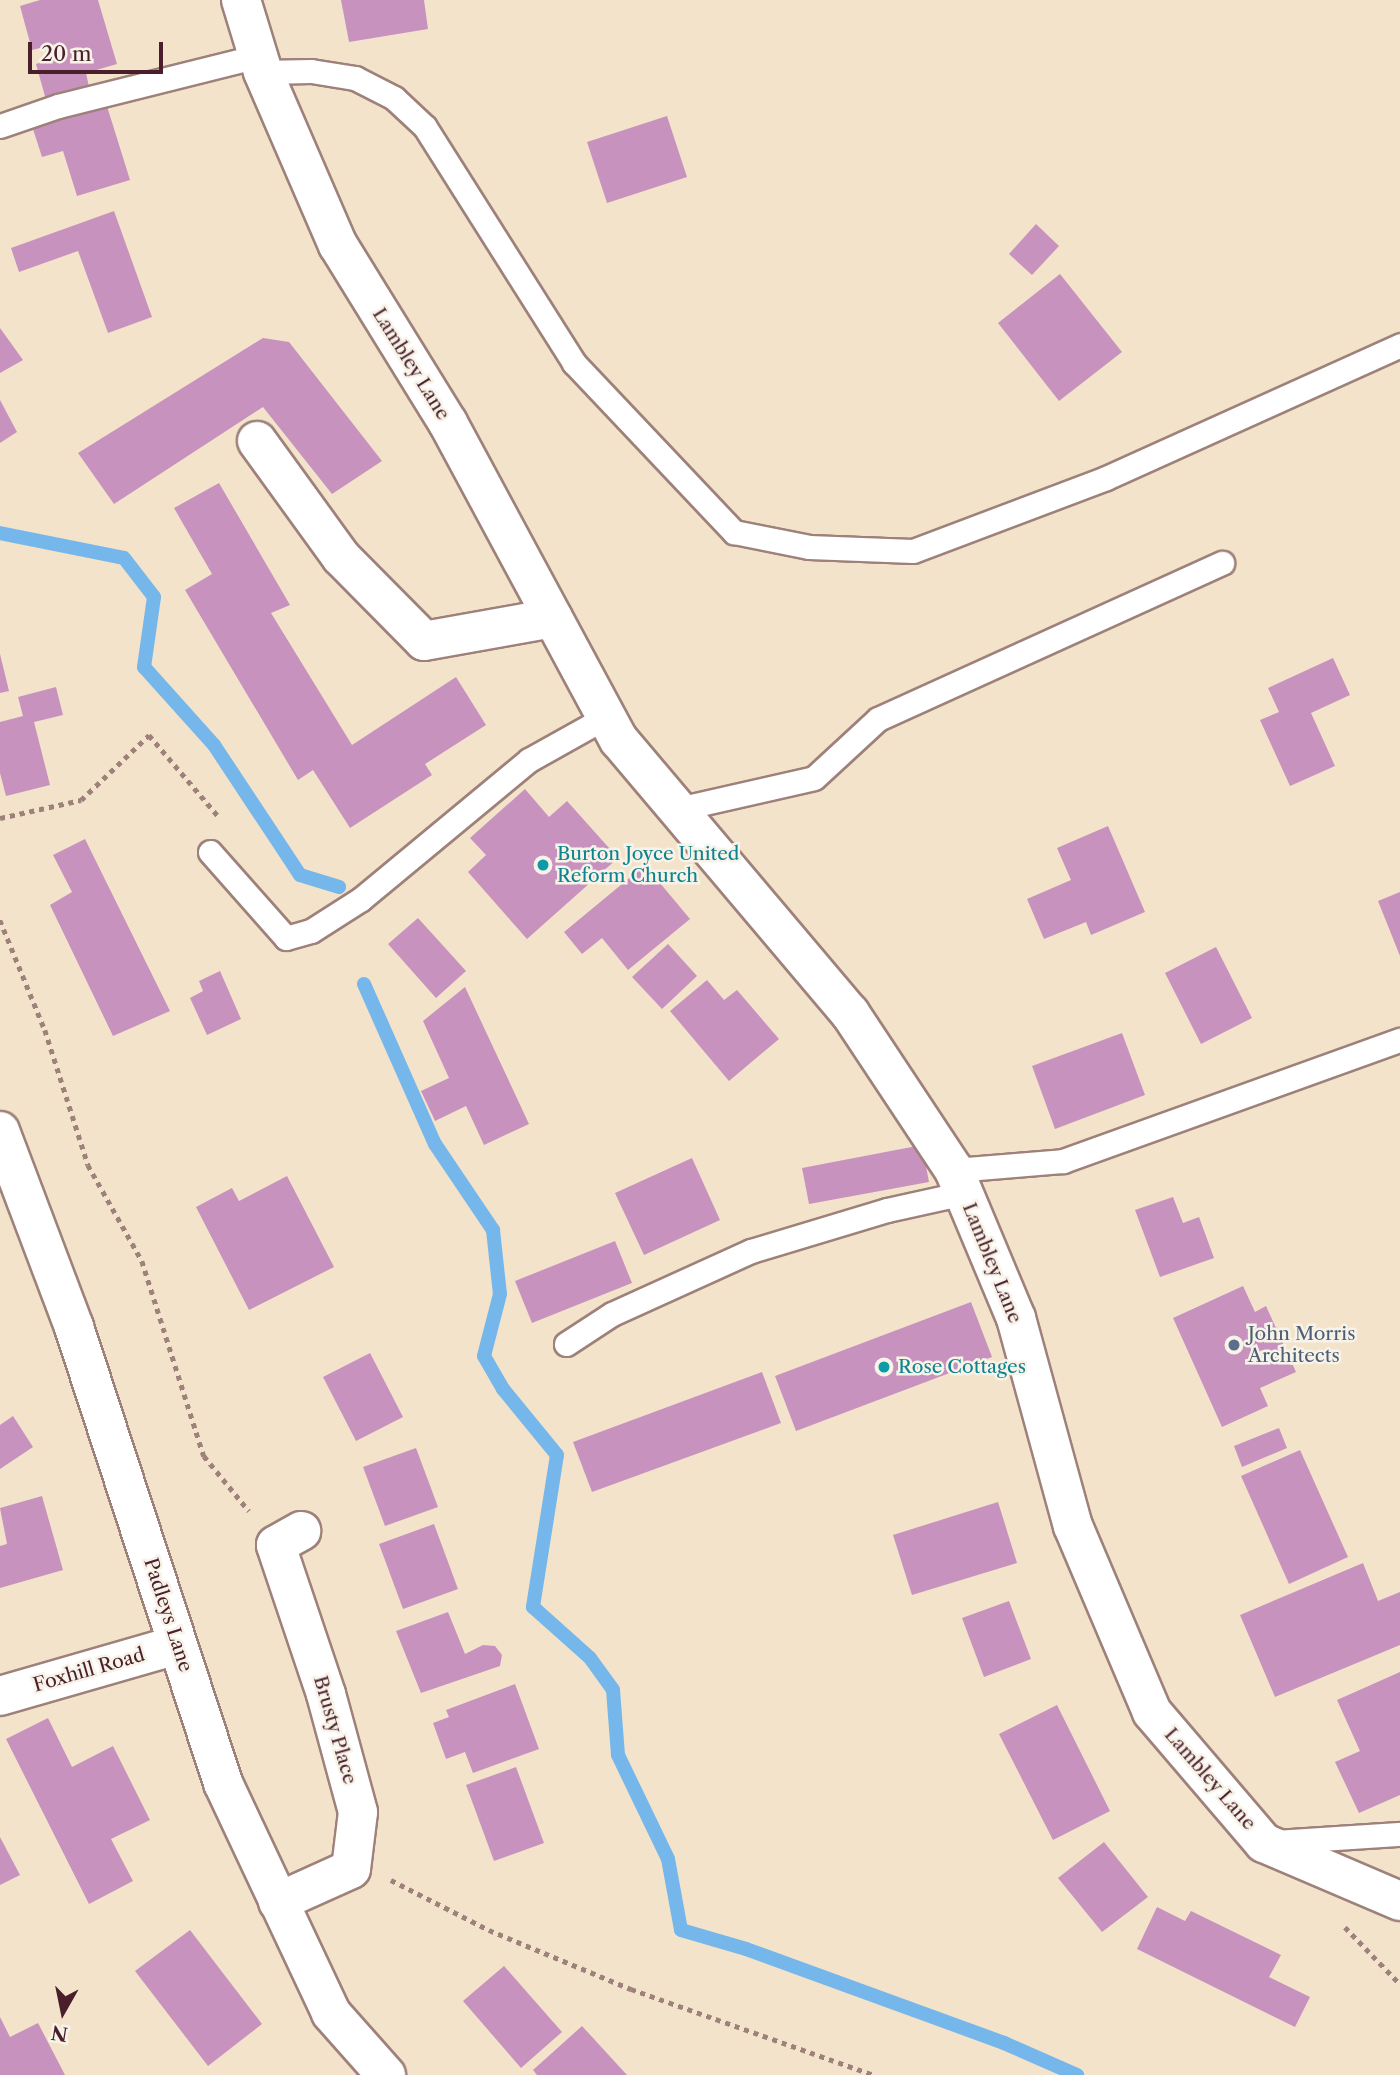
<!DOCTYPE html>
<style>
body{margin:0}
#map{position:relative;width:1400px;height:2075px;overflow:hidden;background:#f3e3ca;font-family:"Libre Caslon Text",serif}
div>[style]{position:absolute}
[style*='--x']{left:calc(var(--x)*1px);top:calc(var(--y)*1px);width:calc(var(--w)*1px);rotate:calc(var(--a)*1deg)}
.stream>*{height:14px;margin:-7px;padding:0 7px;transform-origin:7px;border-radius:7px;background:#76b7eb}
.building>*{inset:0;background:#c793be}
.path>*{height:4.5px;margin-top:-2.25px;transform-origin:0;background:repeating-linear-gradient(90deg,#9e817a 0 5px,transparent 0 10px)}
.roads{filter:drop-shadow(2px 0 #9e817a) drop-shadow(-2px 0 #9e817a) drop-shadow(0 2px #9e817a) drop-shadow(0 -2px #9e817a)}
.lane>*{height:23px;margin:-11.5px;padding:0 11.5px;transform-origin:11.5px;border-radius:11.5px;background:#fff}
.street>*{height:38px;margin:-19px;padding:0 19px;transform-origin:19px;border-radius:19px;background:#fff}
.dots>*{width:19px;height:19px;translate:-50% -50%;box-sizing:border-box;border:4px solid #f7f3e8;border-radius:50%}
span{translate:-50% -50%;white-space:nowrap;text-align:center;line-height:1.15;-webkit-text-stroke:5px #f7f3e8;paint-order:stroke}
.street-label{font-size:19px;color:#4a1f2b}
.culture-label{font-size:19px;color:#0d838f}
.left{translate:0 -50%;text-align:left}
.service-label{font-size:19px;color:#4e5e75}
.north{position:absolute;left:28px;top:1977px;width:70px;height:70px;-webkit-text-stroke:5px #f7f3e8;paint-order:stroke;rotate:189deg;font-size:19px;font-weight:700;line-height:28px;text-align:center;color:#4a1f2b}
.north::after{content:'';display:block;margin:auto;width:24px;height:32px;background:#4a1f2b;clip-path:polygon(50% 0,100% 100%,50% 72%,0 100%)}
.scale{position:absolute;left:28px;top:42px;width:135px;height:32px;box-sizing:border-box;border:4px solid #4a1f2b;border-top:0;padding-left:9px;font-size:21px;line-height:24px;white-space:nowrap;color:#4a1f2b;-webkit-text-stroke:5px #f7f3e8;paint-order:stroke}
</style>
<div id="map">
<div class="stream">
<div style="--x:0;--y:533;--w:126;--a:11.4"></div>
<div style="--x:124;--y:558;--w:49;--a:52.4"></div>
<div style="--x:154;--y:597;--w:71;--a:98.1"></div>
<div style="--x:144;--y:667;--w:105;--a:48.1"></div>
<div style="--x:214;--y:745;--w:156;--a:56.5"></div>
<div style="--x:300;--y:875;--w:41;--a:17.1"></div>
<div style="--x:364;--y:984;--w:175;--a:66.1"></div>
<div style="--x:435;--y:1144;--w:104;--a:56"></div>
<div style="--x:493;--y:1230;--w:64;--a:83.8"></div>
<div style="--x:500;--y:1294;--w:64;--a:104.5"></div>
<div style="--x:484;--y:1356;--w:38;--a:60"></div>
<div style="--x:503;--y:1389;--w:85;--a:50.7"></div>
<div style="--x:557;--y:1455;--w:154;--a:99"></div>
<div style="--x:533;--y:1607;--w:76;--a:41.8"></div>
<div style="--x:590;--y:1658;--w:39;--a:54"></div>
<div style="--x:613;--y:1690;--w:65;--a:85.6"></div>
<div style="--x:618;--y:1755;--w:115;--a:64.3"></div>
<div style="--x:668;--y:1859;--w:72;--a:79.6"></div>
<div style="--x:681;--y:1930;--w:68;--a:16.3"></div>
<div style="--x:746;--y:1949;--w:275;--a:20"></div>
<div style="--x:1004;--y:2043;--w:80;--a:23.7"></div>
</div>
<div class="building">
<div style="clip-path:polygon(40px 0,98px 0,117px 64px,86px 73px,89px 87px,46px 100px,36px 64px,64px 55px,60px 43px,32px 50px,20px 6px)"></div>
<div style="clip-path:polygon(341px 0,424px 0,428px 29px,349px 42px)"></div>
<div style="clip-path:polygon(106px 103px,130px 180px,77px 196px,63px 151px,42px 157px,32px 126px)"></div>
<div style="clip-path:polygon(667px 116px,687px 177px,607px 203px,587px 142px)"></div>
<div style="clip-path:polygon(114px 211px,152px 317px,108px 333px,78px 251px,19px 272px,11px 248px)"></div>
<div style="clip-path:polygon(1036px 224px,1059px 246px,1032px 275px,1009px 254px)"></div>
<div style="clip-path:polygon(1060px 274px,1122px 352px,1059px 401px,998px 323px)"></div>
<div style="clip-path:polygon(0 328px,23px 360px,0 373px)"></div>
<div style="clip-path:polygon(263px 338px,289px 342px,382px 461px,332px 494px,263px 407px,114px 504px,78px 453px)"></div>
<div style="clip-path:polygon(0 400px,17px 432px,0 443px)"></div>
<div style="clip-path:polygon(219px 483px,290px 605px,271px 613px,352px 745px,456px 677px,486px 725px,425px 764px,432px 775px,350px 828px,313px 770px,298px 780px,185px 590px,212px 574px,174px 508px)"></div>
<div style="clip-path:polygon(0 654px,9px 691px,0 693px)"></div>
<div style="clip-path:polygon(1333px 658px,1350px 695px,1311px 713px,1335px 766px,1290px 786px,1260px 720px,1279px 712px,1268px 688px)"></div>
<div style="clip-path:polygon(56px 687px,63px 715px,34px 722px,50px 785px,6px 796px,0 773px,0 722px,23px 716px,18px 697px)"></div>
<div style="clip-path:polygon(525px 789px,549px 817px,567px 801px,618px 858px,527px 939px,468px 872px,486px 855px,470px 838px)"></div>
<div style="clip-path:polygon(1108px 826px,1145px 912px,1091px 935px,1086px 922px,1044px 939px,1027px 899px,1071px 880px,1057px 848px)"></div>
<div style="clip-path:polygon(85px 839px,170px 1011px,113px 1036px,50px 905px,72px 892px,53px 855px)"></div>
<div style="clip-path:polygon(645px 865px,690px 919px,628px 970px,602px 938px,582px 954px,564px 932px)"></div>
<div style="clip-path:polygon(1400px 892px,1400px 956px,1378px 901px)"></div>
<div style="clip-path:polygon(418px 918px,466px 971px,436px 998px,388px 944px)"></div>
<div style="clip-path:polygon(668px 944px,697px 976px,662px 1009px,632px 977px)"></div>
<div style="clip-path:polygon(1216px 947px,1252px 1018px,1201px 1044px,1165px 973px)"></div>
<div style="clip-path:polygon(220px 971px,241px 1019px,207px 1035px,190px 998px,203px 991px,199px 981px)"></div>
<div style="clip-path:polygon(707px 980px,724px 1000px,737px 990px,779px 1039px,729px 1081px,670px 1011px)"></div>
<div style="clip-path:polygon(465px 987px,529px 1124px,484px 1145px,466px 1106px,435px 1121px,421px 1091px,449px 1078px,423px 1021px)"></div>
<div style="clip-path:polygon(1122px 1033px,1145px 1095px,1055px 1129px,1032px 1066px)"></div>
<div style="clip-path:polygon(922px 1145px,929px 1182px,809px 1204px,802px 1168px)"></div>
<div style="clip-path:polygon(692px 1158px,720px 1220px,644px 1255px,615px 1193px)"></div>
<div style="clip-path:polygon(287px 1176px,334px 1267px,249px 1310px,196px 1207px,232px 1188px,239px 1201px)"></div>
<div style="clip-path:polygon(1173px 1197px,1183px 1223px,1199px 1217px,1214px 1258px,1160px 1277px,1135px 1210px)"></div>
<div style="clip-path:polygon(615px 1241px,632px 1283px,532px 1323px,515px 1281px)"></div>
<div style="clip-path:polygon(1243px 1286px,1255px 1312px,1266px 1306px,1296px 1372px,1260px 1388px,1268px 1406px,1222px 1427px,1173px 1318px)"></div>
<div style="clip-path:polygon(971px 1302px,992px 1357px,796px 1431px,775px 1376px)"></div>
<div style="clip-path:polygon(370px 1353px,403px 1417px,356px 1441px,323px 1377px)"></div>
<div style="clip-path:polygon(762px 1372px,781px 1423px,592px 1492px,573px 1442px)"></div>
<div style="clip-path:polygon(13px 1416px,33px 1447px,0 1469px,0 1425px)"></div>
<div style="clip-path:polygon(1279px 1428px,1287px 1448px,1242px 1467px,1234px 1446px)"></div>
<div style="clip-path:polygon(416px 1448px,438px 1507px,385px 1526px,363px 1467px)"></div>
<div style="clip-path:polygon(1300px 1450px,1348px 1557px,1289px 1584px,1241px 1476px)"></div>
<div style="clip-path:polygon(42px 1496px,63px 1570px,0 1588px,0 1546px,7px 1544px,0 1508px)"></div>
<div style="clip-path:polygon(998px 1502px,1017px 1563px,912px 1595px,893px 1535px)"></div>
<div style="clip-path:polygon(434px 1524px,458px 1589px,403px 1609px,379px 1544px)"></div>
<div style="clip-path:polygon(1363px 1563px,1378px 1601px,1400px 1592px,1400px 1645px,1275px 1697px,1240px 1615px)"></div>
<div style="clip-path:polygon(1009px 1601px,1031px 1659px,984px 1677px,962px 1618px)"></div>
<div style="clip-path:polygon(448px 1612px,465px 1654px,483px 1645px,495px 1646px,502px 1655px,500px 1666px,421px 1693px,396px 1631px)"></div>
<div style="clip-path:polygon(1400px 1672px,1400px 1795px,1359px 1813px,1335px 1762px,1360px 1751px,1337px 1700px)"></div>
<div style="clip-path:polygon(515px 1684px,539px 1749px,473px 1773px,465px 1752px,446px 1759px,433px 1723px,449px 1717px,446px 1710px)"></div>
<div style="clip-path:polygon(1057px 1705px,1110px 1811px,1053px 1840px,999px 1734px)"></div>
<div style="clip-path:polygon(48px 1718px,72px 1767px,113px 1746px,150px 1820px,111px 1839px,133px 1881px,89px 1904px,6px 1739px)"></div>
<div style="clip-path:polygon(516px 1767px,544px 1843px,494px 1861px,466px 1785px)"></div>
<div style="clip-path:polygon(0 1837px,20px 1875px,0 1885px)"></div>
<div style="clip-path:polygon(1104px 1842px,1148px 1897px,1102px 1932px,1058px 1878px)"></div>
<div style="clip-path:polygon(1157px 1907px,1185px 1921px,1191px 1911px,1281px 1955px,1269px 1977px,1310px 1997px,1295px 2027px,1137px 1949px)"></div>
<div style="clip-path:polygon(190px 1930px,262px 2024px,208px 2066px,135px 1971px)"></div>
<div style="clip-path:polygon(504px 1966px,562px 2032px,521px 2068px,463px 2001px)"></div>
<div style="clip-path:polygon(0 2017px,10px 2037px,38px 2023px,65px 2075px,0 2075px)"></div>
<div style="clip-path:polygon(582px 2026px,627px 2075px,537px 2075px,533px 2070px)"></div>
</div>
<div class="path">
<div style="--x:0;--y:818;--w:83;--a:-12.5"></div>
<div style="--x:81;--y:800;--w:94;--a:-43.7"></div>
<div style="--x:149;--y:735;--w:109;--a:49.5"></div>
<div style="--x:0;--y:920;--w:119;--a:67.8"></div>
<div style="--x:45;--y:1030;--w:142;--a:72.3"></div>
<div style="--x:88;--y:1165;--w:110;--a:60.6"></div>
<div style="--x:142;--y:1261;--w:205;--a:72.4"></div>
<div style="--x:204;--y:1456;--w:71;--a:50.7"></div>
<div style="--x:391;--y:1880;--w:110;--a:27"></div>
<div style="--x:489;--y:1930;--w:154;--a:22.6"></div>
<div style="--x:631;--y:1989;--w:258;--a:19.5"></div>
<div style="--x:1345;--y:1927;--w:79;--a:46"></div>
</div>
<div class="roads">
<div class="lane">
<div style="--x:263;--y:72;--w:48;--a:-1.2"></div>
<div style="--x:311;--y:71;--w:45;--a:9"></div>
<div style="--x:355;--y:78;--w:44;--a:27.1"></div>
<div style="--x:394;--y:98;--w:42;--a:43.1"></div>
<div style="--x:425;--y:127;--w:279;--a:57.7"></div>
<div style="--x:574;--y:363;--w:233;--a:46.6"></div>
<div style="--x:734;--y:532;--w:76;--a:11.3"></div>
<div style="--x:809;--y:547;--w:104;--a:2.2"></div>
<div style="--x:913;--y:551;--w:206;--a:-20.7"></div>
<div style="--x:1106;--y:478;--w:323;--a:-24.3"></div>
<div style="--x:0;--y:126;--w:61;--a:-19"></div>
<div style="--x:58;--y:106;--w:206;--a:-14"></div>
<div style="--x:678;--y:809;--w:139;--a:-12.8"></div>
<div style="--x:814;--y:778;--w:87;--a:-42.7"></div>
<div style="--x:878;--y:719;--w:378;--a:-24.4"></div>
<div style="--x:210;--y:852;--w:115;--a:48.5"></div>
<div style="--x:286;--y:938;--w:26;--a:-16"></div>
<div style="--x:311;--y:931;--w:59;--a:-32.6"></div>
<div style="--x:361;--y:899;--w:218;--a:-39.6"></div>
<div style="--x:529;--y:760;--w:88;--a:-29.2"></div>
<div style="--x:954;--y:1170;--w:109;--a:-4.7"></div>
<div style="--x:1063;--y:1161;--w:358;--a:-19.8"></div>
<div style="--x:566;--y:1344;--w:55;--a:-33.1"></div>
<div style="--x:612;--y:1314;--w:153;--a:-24.4"></div>
<div style="--x:751;--y:1251;--w:142;--a:-16.8"></div>
<div style="--x:887;--y:1210;--w:79;--a:-12.4"></div>
<div style="--x:1275;--y:1842;--w:125;--a:-3.7"></div>
</div>
<div class="street">
<div style="--x:241;--y:0;--w:75;--a:73"></div>
<div style="--x:263;--y:72;--w:189;--a:66.6"></div>
<div style="--x:338;--y:245;--w:209;--a:58.3"></div>
<div style="--x:448;--y:423;--w:360;--a:61.7"></div>
<div style="--x:619;--y:740;--w:358;--a:49.8"></div>
<div style="--x:850;--y:1013;--w:188;--a:56.5"></div>
<div style="--x:954;--y:1170;--w:160;--a:67.3"></div>
<div style="--x:1016;--y:1318;--w:216;--a:74.7"></div>
<div style="--x:1073;--y:1526;--w:202;--a:67"></div>
<div style="--x:1152;--y:1712;--w:172;--a:49.5"></div>
<div style="--x:1264;--y:1843;--w:148;--a:23.1"></div>
<div style="--x:257;--y:441;--w:143;--a:54.1"></div>
<div style="--x:341;--y:557;--w:118;--a:45.3"></div>
<div style="--x:424;--y:641;--w:131;--a:-10.1"></div>
<div style="--x:0;--y:1131;--w:210;--a:69.3"></div>
<div style="--x:74;--y:1327;--w:480;--a:71.9"></div>
<div style="--x:223;--y:1783;--w:254;--a:64.8"></div>
<div style="--x:331;--y:2013;--w:83;--a:48.4"></div>
<div style="--x:0;--y:1696;--w:184;--a:-16.1"></div>
<div style="--x:278;--y:1902;--w:80;--a:-24.3"></div>
<div style="--x:351;--y:1869;--w:57;--a:-83"></div>
<div style="--x:358;--y:1812;--w:122;--a:-105.2"></div>
<div style="--x:326;--y:1694;--w:157;--a:-108.6"></div>
<div style="--x:276;--y:1545;--w:29;--a:-29"></div>
</div>
</div>
<div class="dots">
<div style="left:543px;top:865px;background:#0f9aa8"></div>
<div style="left:1234px;top:1345px;background:#5c6f8a"></div>
<div style="left:884px;top:1367px;background:#0f9aa8"></div>
</div>
<div class="street-label">
<span style="left:411px;top:364px;rotate:58deg">Lambley Lane</span>
<span style="left:992px;top:1263px;rotate:68deg">Lambley Lane</span>
<span style="left:168px;top:1615px;rotate:72deg">Padleys Lane</span>
<span style="left:89px;top:1670px;rotate:-16deg">Foxhill Road</span>
<span style="left:335px;top:1730px;rotate:74deg">Brusty Place</span>
<span style="left:1210px;top:1779px;rotate:49deg">Lambley Lane</span>
</div>
<div class="culture-label">
<span class="left" style="left:557px;top:865px">Burton Joyce United<br>Reform Church</span>
<span class="left" style="left:898px;top:1367px">Rose Cottages</span>
</div>
<div class="service-label">
<span class="left" style="left:1248px;top:1345px">John Morris<br>Architects</span>
</div>
<div class="north">N</div>
<div class="scale">20 m</div>
</div>
